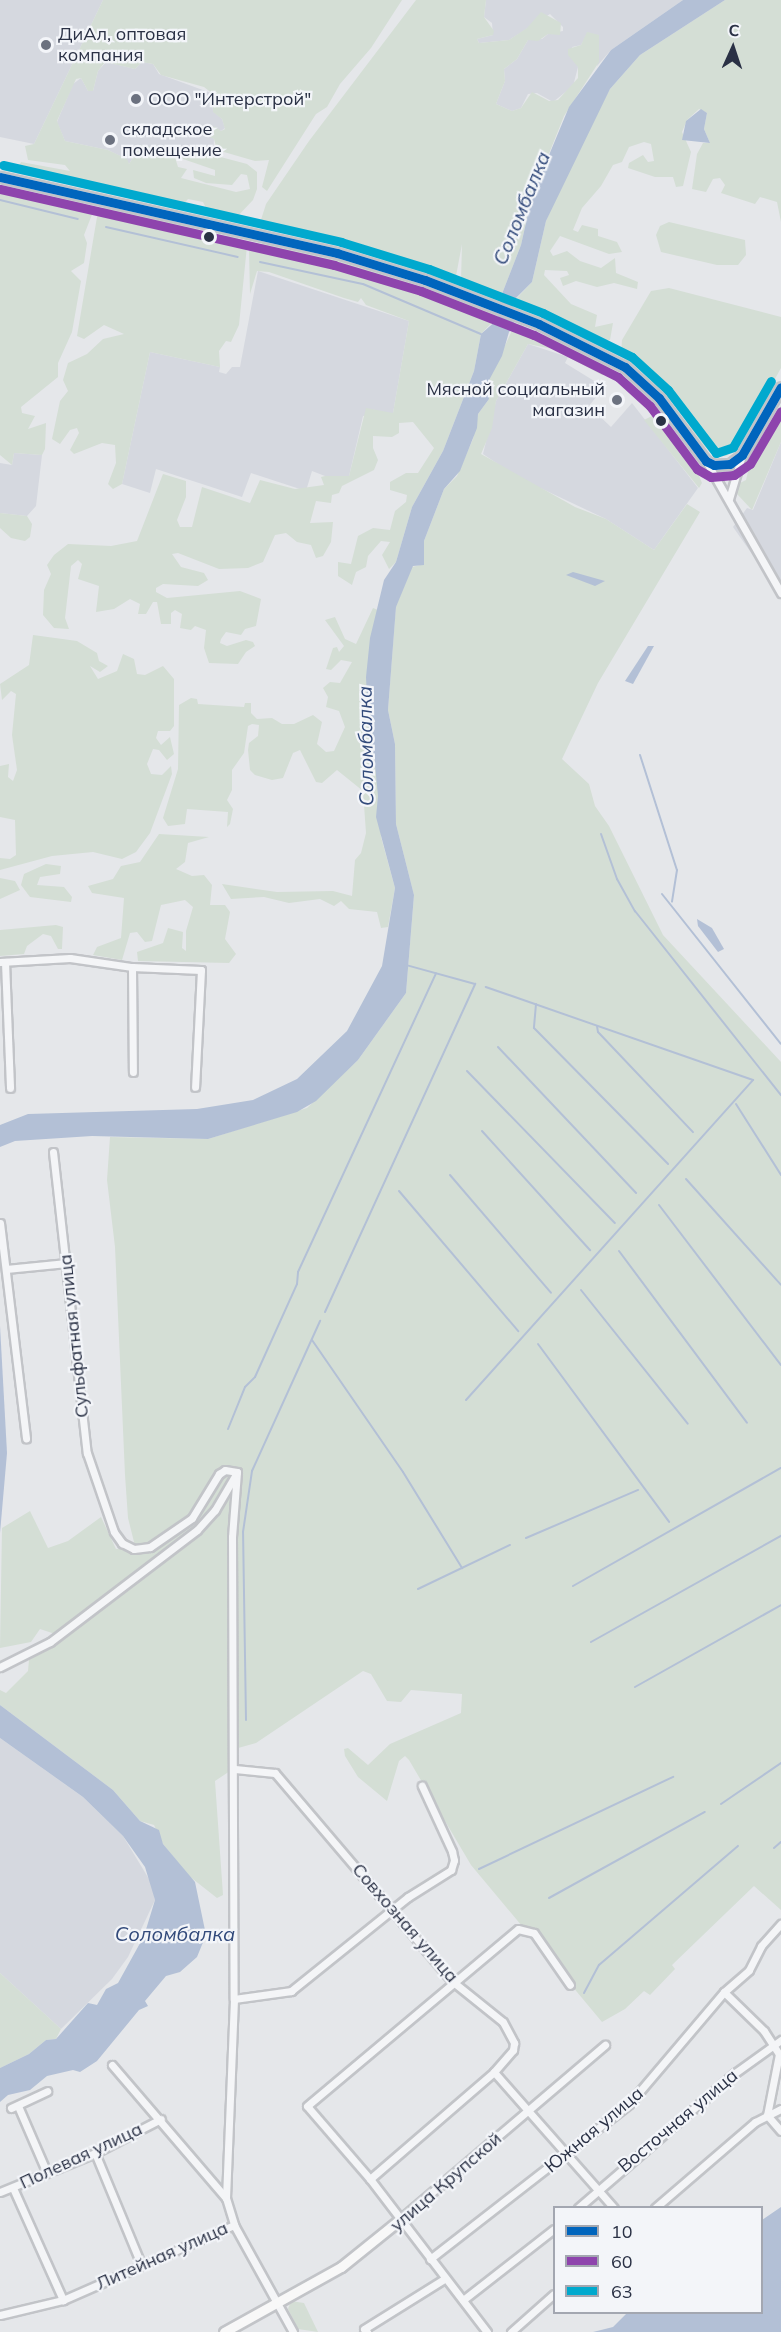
<!DOCTYPE html>
<meta charset="utf-8">
<style>
body{margin:0}
#map{position:relative;width:781px;height:2332px;overflow:hidden;background:#e5e7ea;font-family:Mulish,sans-serif}
div>[style]{position:absolute}
[style*='--x']{left:calc(var(--x)*1px);top:calc(var(--y)*1px);width:calc(var(--w)*1px);rotate:calc(var(--a)*1deg)}
.built>*{inset:0;background:#d5d8df}
.green>*{inset:0;background:#d4ded5}
.water>*{inset:0;background:#b3c0d6}
.stream>*{height:2px;margin:-1px;padding:0 1px;transform-origin:1px;border-radius:1px;background:#b3c0d6}
.roads{filter:drop-shadow(2px 0 #c2c4c8) drop-shadow(-2px 0 #c2c4c8) drop-shadow(0 2px #c2c4c8) drop-shadow(0 -2px #c2c4c8)}
.street>*{height:7px;margin:-3.5px;padding:0 3.5px;transform-origin:3.5px;border-radius:3.5px;background:#f4f5f7}
.secondary>*{height:9px;margin:-4.5px;padding:0 4.5px;transform-origin:4.5px;border-radius:4.5px;background:#f8f8f8}
.bus-1>*{height:9px;margin:-4.5px;padding:0 4.5px;transform-origin:4.5px;border-radius:4.5px;background:#0065bd}
.bus-2>*{height:9px;margin:-4.5px;padding:0 4.5px;transform-origin:4.5px;border-radius:4.5px;background:#8e44ad}
.bus-3>*{height:9px;margin:-4.5px;padding:0 4.5px;transform-origin:4.5px;border-radius:4.5px;background:#00a9ce}
.dots>*{width:16px;height:16px;translate:-50% -50%;box-sizing:border-box;border:3px solid #f3f5f9;border-radius:50%}
span{translate:-50% -50%;white-space:nowrap;text-align:center;line-height:1.15;-webkit-text-stroke:4.5px #f3f5f9;paint-order:stroke}
.poi-label{font-size:18px;color:#2a3145}
.left{translate:0 -50%;text-align:left}
.right{translate:-100% -50%;text-align:right}
.street-label{font-size:18px;color:#2a3145}
.water-label{font-size:20px;color:#324a7b;font-style:italic}
.legend{position:absolute;left:553px;top:2206px;width:210px;height:108px;box-sizing:border-box;background:#f3f5f9;border:2px solid #a3a7b1;margin:0;padding:8px 10px;list-style:none;font-size:18px;color:#2a3145}
.legend li{display:flex;align-items:center;gap:12px;height:30px}
.legend b{width:30px;border:2px solid #a3a7b1}
.north{position:absolute;left:703px;top:18px;width:60px;height:60px;-webkit-text-stroke:4px #f3f5f9;paint-order:stroke;rotate:3deg;font-size:16px;font-weight:700;line-height:24px;text-align:center;color:#2a3145}
.north::after{content:'';display:block;margin:auto;width:21px;height:27px;background:#2a3145;clip-path:polygon(50% 0,100% 100%,50% 72%,0 100%)}
</style>
<div id="map">
<div class="built">
<div style="clip-path:polygon(0 0,103px 0,34px 144px,0 137px)"></div>
<div style="clip-path:polygon(486px 0,683px 0,611px 50px,597px 66px,599px 36px,586px 36px,581px 45px,572px 47px,578px 67px,573px 86px,553px 102px,537px 93px,528px 94px,521px 108px,512px 111px,496px 104px,505px 81px,504px 69px,517px 59px,528px 40px,542px 39px,548px 34px,563px 31px,563px 27px,550px 14px,509px 40px,479px 43px,477px 39px,493px 35px,492px 23px,484px 17px)"></div>
<div style="clip-path:polygon(106px 62px,135px 69px,142px 62px,153px 64px,159px 74px,211px 93px,213px 111px,222px 119px,225px 128px,221px 131px,214px 127px,208px 134px,214px 139px,213px 155px,179px 156px,170px 150px,158px 156px,154px 149px,141px 145px,129px 164px,126px 159px,108px 150px,65px 141px,57px 122px,73px 84px,81px 78px,88px 91px,93px 91px,98px 71px)"></div>
<div style="clip-path:polygon(258px 271px,409px 321px,393px 413px,363px 416px,349px 476px,325px 476px,312px 471px,306px 491px,251px 473px,242px 497px,156px 469px,150px 493px,122px 484px,150px 352px,220px 367px,219px 372px,226px 374px,232px 367px,240px 367px)"></div>
<div style="clip-path:polygon(528px 344px,568px 357px,565px 363px,604px 387px,589px 406px,611px 427px,632px 403px,698px 488px,654px 550px,606px 519px,517px 477px,483px 454px,496px 401px)"></div>
<div style="clip-path:polygon(781px 442px,781px 595px,733px 527px,747px 508px,753px 510px)"></div>
<div style="clip-path:polygon(14px 453px,42px 455px,36px 506px,27px 516px,0 513px,0 463px,12px 465px)"></div>
<div style="clip-path:polygon(0 1738px,83px 1797px,123px 1836px,152px 1884px,155px 1900px,128px 1957px,112px 1979px,61px 2029px,0 1973px)"></div>
</div>
<div class="green">
<div style="clip-path:polygon(103px 0,402px 0,371px 48px,340px 84px,327px 107px,316px 114px,267px 191px,262px 187px,269px 160px,255px 161px,217px 150px,214px 139px,208px 136px,214px 126px,221px 131px,225px 129px,222px 119px,213px 112px,213px 94px,204px 87px,161px 75px,153px 64px,142px 62px,135px 69px,105px 62px,98px 71px,93px 91px,88px 91px,81px 78px,76px 79px,57px 121px,65px 141px,108px 150px,127px 159px,129px 164px,141px 145px,152px 147px,158px 156px,164px 155px,167px 149px,174px 154px,178px 167px,187px 169px,181px 178px,236px 192px,250px 189px,247px 175px,241px 174px,232px 185px,206px 183px,194px 178px,193px 170px,215px 176px,215px 170px,183px 159px,178px 151px,213px 155px,247px 164px,257px 172px,257px 189px,253px 200px,234px 220px,209px 214px,203px 202px,188px 199px,181px 207px,171px 207px,94px 188px,92px 181px,80px 185px,18px 168px,21px 162px,70px 171px,65px 165px,28px 160px,25px 146px,34px 144px)"></div>
<div style="clip-path:polygon(416px 0,486px 0,484px 17px,494px 31px,493px 35px,477px 39px,479px 43px,509px 40px,527px 28px,541px 12px,561px 23px,560px 35px,548px 34px,538px 41px,528px 40px,517px 59px,504px 69px,505px 81px,496px 104px,512px 111px,521px 108px,532px 92px,549px 101px,558px 100px,578px 78px,578px 67px,568px 55px,568px 49px,581px 45px,587px 32px,599px 35px,599px 62px,564px 116px,532px 196px,521px 245px,500px 299px,461px 281px,462px 244px,456px 276px,449px 281px,286px 229px,262px 226px,260px 223px,266px 204px,309px 141px)"></div>
<div style="clip-path:polygon(725px 0,781px 0,781px 222px,777px 202px,760px 197px,755px 204px,721px 193px,725px 185px,720px 178px,713px 179px,706px 192px,692px 189px,697px 154px,703px 143px,710px 143px,704px 129px,707px 113px,699px 109px,687px 120px,682px 132px,691px 152px,683px 186px,676px 187px,673px 177px,655px 177px,628px 168px,629px 163px,643px 155px,648px 162px,654px 161px,651px 144px,644px 142px,629px 147px,622px 162px,613px 165px,601px 186px,582px 208px,573px 230px,578px 232px,582px 225px,598px 229px,598px 236px,617px 242px,622px 252px,609px 254px,560px 236px,550px 251px,553px 256px,567px 251px,580px 261px,601px 268px,615px 258px,616px 273px,638px 282px,637px 289px,614px 283px,597px 287px,576px 281px,563px 286px,560px 278px,569px 275px,567px 271px,545px 270px,544px 275px,571px 304px,597px 315px,595px 327px,613px 323px,610px 340px,599px 341px,550px 316px,517px 306px,515px 300px,532px 282px,546px 221px,565px 176px,610px 89px,640px 55px)"></div>
<div style="clip-path:polygon(0 186px,83px 203px,93px 212px,84px 235px,87px 243px,84px 263px,71px 271px,81px 281px,72px 332px,58px 363px,58px 377px,21px 407px,22px 413px,35px 416px,28px 429px,46px 423px,45px 449px,42px 455px,14px 453px,12px 465px,0 455px)"></div>
<div style="clip-path:polygon(111px 208px,191px 227px,206px 232px,206px 237px,234px 235px,247px 246px,239px 325px,231px 342px,226px 341px,219px 351px,220px 367px,150px 352px,122px 484px,113px 489px,108px 484px,116px 463px,115px 445px,102px 443px,74px 454px,70px 450px,79px 433px,77px 428px,70px 430px,60px 444px,52px 439px,60px 401px,68px 391px,63px 380px,68px 363px,87px 354px,103px 339px,124px 334px,104px 325px,84px 339px,77px 336px,97px 217px,103px 208px)"></div>
<div style="clip-path:polygon(669px 222px,745px 240px,746px 255px,738px 265px,717px 265px,661px 252px,656px 235px,660px 226px)"></div>
<div style="clip-path:polygon(263px 243px,342px 260px,500px 314px,481px 334px,474px 371px,443px 451px,412px 507px,396px 562px,389px 569px,382px 555px,390px 542px,381px 541px,368px 556px,366px 567px,356px 572px,352px 585px,338px 576px,338px 562px,351px 564px,358px 536px,373px 528px,390px 530px,395px 511px,406px 502px,407px 495px,390px 490px,390px 482px,406px 473px,418px 473px,434px 448px,413px 422px,399px 423px,399px 433px,392px 437px,373px 436px,373px 448px,378px 460px,374px 470px,342px 486px,339px 493px,332px 495px,331px 503px,316px 501px,310px 523px,333px 522px,331px 542px,323px 556px,316px 558px,311px 545px,297px 542px,286px 533px,275px 535px,263px 562px,248px 568px,219px 569px,178px 553px,172px 554px,181px 567px,204px 573px,208px 580px,198px 586px,163px 584px,156px 588px,156px 592px,167px 598px,240px 591px,261px 599px,256px 626px,245px 629px,241px 635px,226px 632px,221px 639px,220px 643px,227px 646px,246px 640px,253px 642px,255px 646px,246px 652px,238px 664px,209px 663px,204px 648px,206px 630px,195px 626px,191px 630px,180px 628px,182px 614px,175px 610px,171px 613px,171px 624px,161px 624px,157px 602px,153px 602px,146px 614px,138px 614px,140px 604px,130px 599px,114px 609px,96px 612px,99px 586px,78px 579px,82px 564px,78px 560px,71px 566px,65px 618px,69px 629px,54px 628px,43px 615px,44px 590px,51px 574px,47px 565px,54px 555px,68px 544px,111px 546px,137px 541px,163px 474px,186px 481px,186px 497px,177px 520px,180px 527px,192px 527px,202px 487px,250px 503px,260px 480px,295px 489px,324px 485px,321px 477px,325px 476px,349px 476px,366px 408px,393px 413px,409px 321px,366px 305px,361px 298px,358px 302px,344px 298px,269px 272px,257px 271px,250px 294px,249px 251px)"></div>
<div style="clip-path:polygon(669px 288px,781px 317px,781px 368px,736px 449px,726px 456px,713px 454px,704px 446px,664px 391px,652px 383px,647px 367px,628px 363px,621px 354px,622px 340px,651px 291px)"></div>
<div style="clip-path:polygon(515px 324px,522px 325px,532px 334px,553px 336px,588px 353px,610px 367px,610px 373px,602px 375px,553px 349px,528px 344px,496px 401px,492px 428px,481px 454px,575px 507px,606px 519px,654px 550px,687px 504px,700px 512px,598px 683px,562px 759px,589px 784px,595px 806px,609px 826px,663px 935px,781px 1062px,781px 1910px,754px 1886px,672px 1965px,675px 1969px,650px 1995px,644px 1991px,625px 2009px,602px 2022px,471px 1865px,409px 1760px,405px 1756px,399px 1761px,387px 1801px,358px 1777px,345px 1756px,344px 1749px,348px 1748px,368px 1765px,390px 1744px,461px 1713px,462px 1694px,411px 1690px,401px 1702px,387px 1701px,371px 1674px,363px 1671px,256px 1743px,231px 1750px,233px 1769px,215px 1781px,223px 1895px,217px 1898px,189px 1876px,163px 1844px,154px 1825px,140px 1821px,113px 1790px,0 1705px,0 1690px,6px 1693px,28px 1671px,29px 1660px,54px 1645px,55px 1634px,40px 1629px,31px 1642px,0 1648px,2px 1528px,30px 1511px,48px 1548px,68px 1541px,101px 1517px,116px 1549px,135px 1546px,128px 1518px,125px 1475px,115px 1247px,107px 1180px,110px 1137px,208px 1139px,307px 1108px,358px 1060px,406px 993px,414px 895px,396px 824px,395px 744px,388px 710px,396px 606px,412px 567px,424px 564px,424px 541px,444px 489px,457px 476px,473px 439px,478px 414px,489px 399px,487px 384px)"></div>
<div style="clip-path:polygon(781px 405px,781px 442px,752px 510px,737px 494px,738px 484px,746px 480px,751px 459px)"></div>
<div style="clip-path:polygon(654px 415px,697px 471px,702px 483px,699px 488px,644px 420px)"></div>
<div style="clip-path:polygon(0 513px,27px 516px,32px 524px,30px 537px,25px 541px,11px 538px,0 528px)"></div>
<div style="clip-path:polygon(373px 608px,378px 610px,381px 837px,395px 888px,388px 927px,381px 928px,377px 912px,349px 909px,341px 901px,334px 906px,320px 899px,289px 903px,264px 897px,231px 899px,222px 884px,277px 892px,333px 891px,352px 896px,355px 860px,361px 853px,366px 833px,363px 791px,337px 770px,322px 783px,316px 782px,300px 750px,293px 753px,283px 778px,272px 780px,255px 775px,250px 770px,248px 750px,249px 743px,258px 736px,259px 725px,252px 724px,248px 726px,244px 753px,232px 770px,232px 790px,227px 800px,233px 809px,230px 824px,227px 827px,228px 812px,187px 809px,185px 824px,168px 826px,163px 818px,178px 769px,179px 705px,191px 698px,197px 699px,198px 704px,244px 707px,245px 703px,251px 703px,251px 713px,257px 719px,272px 718px,282px 724px,294px 724px,313px 715px,322px 722px,317px 744px,326px 752px,334px 751px,345px 727px,339px 711px,326px 707px,328px 697px,323px 688px,330px 682px,340px 683px,352px 662px,341px 660px,331px 670px,326px 669px,333px 648px,337px 647px,339px 652px,344px 646px,325px 620px,335px 617px,345px 639px,356px 644px)"></div>
<div style="clip-path:polygon(33px 635px,77px 641px,97px 653px,99px 661px,108px 666px,100px 672px,90px 666px,98px 679px,117px 671px,123px 654px,134px 659px,137px 674px,145px 675px,163px 666px,174px 679px,174px 726px,170px 731px,158px 731px,156px 738px,161px 745px,170px 737px,174px 754px,167px 760px,159px 750px,153px 749px,147px 764px,151px 774px,162px 775px,171px 766px,172px 774px,150px 833px,136px 852px,122px 859px,93px 852px,52px 856px,0 870px,0 858px,10px 859px,16px 855px,15px 820px,0 817px,0 766px,9px 764px,8px 777px,13px 781px,17px 770px,12px 735px,16px 694px,11px 691px,2px 700px,0 684px,29px 665px)"></div>
<div style="clip-path:polygon(159px 834px,209px 837px,188px 843px,185px 862px,176px 869px,192px 876px,204px 875px,212px 885px,210px 905px,225px 905px,230px 912px,225px 939px,236px 954px,229px 963px,138px 961px,137px 952px,163px 943px,168px 928px,183px 932px,182px 948px,186px 951px,186px 931px,193px 907px,185px 900px,161px 905px,152px 941px,145px 942px,137px 932px,130px 933px,122px 960px,93px 955px,97px 947px,121px 938px,124px 898px,92px 893px,88px 886px,113px 879px,121px 866px,140px 862px)"></div>
<div style="clip-path:polygon(46px 864px,61px 866px,60px 874px,40px 877px,37px 885px,64px 887px,72px 897px,71px 902px,30px 897px,21px 885px,24px 874px)"></div>
<div style="clip-path:polygon(0 878px,15px 881px,20px 890px,0 899px)"></div>
<div style="clip-path:polygon(56px 925px,63px 927px,62px 949px,58px 949px,51px 936px,43px 934px,27px 946px,24px 954px,0 956px,0 930px)"></div>
<div style="clip-path:polygon(0 1973px,61px 2029px,56px 2039px,46px 2040px,29px 2054px,0 2068px)"></div>
<div style="clip-path:polygon(291px 2301px,304px 2303px,318px 2332px,298px 2329px,288px 2309px)"></div>
</div>
<div class="water">
<div style="clip-path:polygon(683px 0,725px 0,640px 55px,610px 89px,546px 221px,532px 282px,514px 300px,510px 319px,516px 324px,509px 332px,502px 356px,487px 384px,489px 399px,478px 414px,477px 428px,460px 471px,444px 489px,424px 541px,424px 565px,413px 566px,396px 607px,388px 710px,395px 744px,396px 824px,414px 895px,406px 993px,358px 1060px,316px 1101px,297px 1112px,208px 1139px,92px 1136px,15px 1141px,0 1147px,0 1125px,28px 1114px,197px 1109px,253px 1100px,297px 1079px,347px 1031px,382px 966px,395px 888px,376px 817px,378px 796px,374px 755px,369px 741px,366px 677px,370px 638px,384px 580px,396px 562px,412px 507px,443px 451px,474px 371px,481px 334px,498px 319px,500px 299px,521px 245px,532px 196px,569px 107px,611px 50px)"></div>
<div style="clip-path:polygon(701px 109px,707px 113px,704px 129px,710px 143px,682px 140px,686px 121px)"></div>
<div style="clip-path:polygon(573px 572px,605px 581px,595px 586px,566px 575px)"></div>
<div style="clip-path:polygon(648px 646px,654px 646px,633px 684px,625px 681px)"></div>
<div style="clip-path:polygon(697px 919px,712px 928px,724px 949px,718px 952px,698px 926px)"></div>
<div style="clip-path:polygon(0 1326px,7px 1453px,0 1533px)"></div>
<div style="clip-path:polygon(0 1705px,113px 1790px,140px 1821px,159px 1830px,163px 1844px,195px 1882px,206px 1935px,197px 1957px,180px 1972px,166px 1976px,145px 2001px,148px 2006px,139px 2010px,97px 2061px,80px 2072px,73px 2070px,47px 2076px,30px 2090px,8px 2095px,0 2102px,0 2068px,29px 2054px,46px 2040px,56px 2039px,88px 2003px,97px 2005px,106px 1989px,118px 1983px,144px 1936px,155px 1900px,145px 1867px,123px 1836px,83px 1797px,0 1738px)"></div>
<div style="clip-path:polygon(781px 2207px,781px 2332px,593px 2332px,613px 2327px,627px 2313px,762px 2312px,762px 2220px)"></div>
</div>
<div class="stream">
<div style="--x:0;--y:200;--w:80;--a:13.7"></div>
<div style="--x:106;--y:227;--w:135;--a:12.8"></div>
<div style="--x:260;--y:262;--w:105;--a:12.1"></div>
<div style="--x:363;--y:284;--w:128;--a:23"></div>
<div style="--x:640;--y:755;--w:121;--a:72.2"></div>
<div style="--x:677;--y:870;--w:32;--a:99"></div>
<div style="--x:601;--y:834;--w:48;--a:70.4"></div>
<div style="--x:617;--y:879;--w:37;--a:61"></div>
<div style="--x:635;--y:911;--w:235;--a:51.6"></div>
<div style="--x:662;--y:894;--w:191;--a:51.6"></div>
<div style="--x:536;--y:1004;--w:24;--a:95"></div>
<div style="--x:534;--y:1028;--w:191;--a:45.4"></div>
<div style="--x:597;--y:1026;--w:6;--a:81"></div>
<div style="--x:598;--y:1032;--w:138;--a:46.5"></div>
<div style="--x:498;--y:1047;--w:201;--a:46.6"></div>
<div style="--x:467;--y:1071;--w:212;--a:45.8"></div>
<div style="--x:736;--y:1104;--w:84;--a:57.6"></div>
<div style="--x:482;--y:1131;--w:161;--a:47.8"></div>
<div style="--x:450;--y:1175;--w:155;--a:49.4"></div>
<div style="--x:686;--y:1179;--w:142;--a:48.1"></div>
<div style="--x:399;--y:1191;--w:184;--a:49.6"></div>
<div style="--x:659;--y:1205;--w:201;--a:52.7"></div>
<div style="--x:619;--y:1251;--w:214;--a:53.3"></div>
<div style="--x:581;--y:1290;--w:171;--a:51.4"></div>
<div style="--x:325;--y:1312;--w:361;--a:-65.4"></div>
<div style="--x:475;--y:984;--w:72;--a:-164.6"></div>
<div style="--x:312;--y:1340;--w:160;--a:55.4"></div>
<div style="--x:403;--y:1472;--w:113;--a:58.4"></div>
<div style="--x:538;--y:1344;--w:221;--a:53.6"></div>
<div style="--x:466;--y:1400;--w:430;--a:-48.1"></div>
<div style="--x:753;--y:1080;--w:283;--a:-160.8"></div>
<div style="--x:228;--y:1429;--w:45;--a:-68"></div>
<div style="--x:245;--y:1387;--w:14;--a:-45"></div>
<div style="--x:255;--y:1377;--w:102;--a:-65.7"></div>
<div style="--x:297;--y:1284;--w:12;--a:-85"></div>
<div style="--x:298;--y:1272;--w:329;--a:-65.2"></div>
<div style="--x:526;--y:1538;--w:122;--a:-23.2"></div>
<div style="--x:573;--y:1586;--w:239;--a:-29.6"></div>
<div style="--x:418;--y:1589;--w:102;--a:-25.6"></div>
<div style="--x:591;--y:1642;--w:218;--a:-29.2"></div>
<div style="--x:635;--y:1687;--w:167;--a:-29.3"></div>
<div style="--x:246;--y:1720;--w:188;--a:-90.9"></div>
<div style="--x:243;--y:1532;--w:62;--a:-81.6"></div>
<div style="--x:252;--y:1471;--w:165;--a:-65.6"></div>
<div style="--x:721;--y:1804;--w:73;--a:-34.3"></div>
<div style="--x:774;--y:1848;--w:9;--a:-41"></div>
<div style="--x:479;--y:1869;--w:215;--a:-25.4"></div>
<div style="--x:549;--y:1898;--w:178;--a:-28.9"></div>
<div style="--x:584;--y:1993;--w:32;--a:-62"></div>
<div style="--x:599;--y:1965;--w:183;--a:-40.6"></div>
</div>
<div class="roads">
<div class="street">
<div style="--x:706;--y:461;--w:152;--a:60.4"></div>
<div style="--x:729;--y:499;--w:46;--a:-73.5"></div>
<div style="--x:0;--y:962;--w:70;--a:-3.3"></div>
<div style="--x:70;--y:958;--w:63;--a:8.3"></div>
<div style="--x:132;--y:967;--w:69;--a:2.5"></div>
<div style="--x:201;--y:970;--w:117;--a:92.9"></div>
<div style="--x:5;--y:962;--w:126;--a:87.7"></div>
<div style="--x:132;--y:967;--w:105;--a:89.5"></div>
<div style="--x:53;--y:1152;--w:303;--a:83.6"></div>
<div style="--x:87;--y:1453;--w:83;--a:71.1"></div>
<div style="--x:114;--y:1532;--w:14;--a:54"></div>
<div style="--x:122;--y:1543;--w:13;--a:27"></div>
<div style="--x:134;--y:1549;--w:16;--a:-7"></div>
<div style="--x:150;--y:1547;--w:51;--a:-34.6"></div>
<div style="--x:192;--y:1518;--w:52;--a:-58.5"></div>
<div style="--x:219;--y:1474;--w:7;--a:-34"></div>
<div style="--x:225;--y:1470;--w:12;--a:9"></div>
<div style="--x:237;--y:1472;--w:65;--a:94.4"></div>
<div style="--x:232;--y:1537;--w:462;--a:89.8"></div>
<div style="--x:234;--y:1999;--w:199;--a:92.3"></div>
<div style="--x:0;--y:1223;--w:217;--a:83.1"></div>
<div style="--x:6;--y:1269;--w:61;--a:-5.6"></div>
<div style="--x:0;--y:1667;--w:56;--a:-26.6"></div>
<div style="--x:50;--y:1642;--w:185;--a:-37.3"></div>
<div style="--x:197;--y:1530;--w:27;--a:-48"></div>
<div style="--x:215;--y:1510;--w:42;--a:-59.7"></div>
<div style="--x:235;--y:1769;--w:40;--a:5.7"></div>
<div style="--x:275;--y:1773;--w:273;--a:49.6"></div>
<div style="--x:452;--y:1981;--w:65;--a:38.8"></div>
<div style="--x:503;--y:2022;--w:24;--a:62"></div>
<div style="--x:514;--y:2043;--w:7;--a:98"></div>
<div style="--x:513;--y:2050;--w:29;--a:131"></div>
<div style="--x:494;--y:2072;--w:181;--a:48.6"></div>
<div style="--x:724;--y:1992;--w:56;--a:44.3"></div>
<div style="--x:764;--y:2031;--w:27;--a:57"></div>
<div style="--x:779;--y:2054;--w:62;--a:101.1"></div>
<div style="--x:767;--y:2115;--w:21;--a:49"></div>
<div style="--x:234;--y:1999;--w:58;--a:-8"></div>
<div style="--x:291;--y:1991;--w:150;--a:-38.8"></div>
<div style="--x:408;--y:1897;--w:51;--a:-32.1"></div>
<div style="--x:451;--y:1870;--w:10;--a:-73"></div>
<div style="--x:454;--y:1860;--w:9;--a:-103"></div>
<div style="--x:452;--y:1851;--w:72;--a:-114.8"></div>
<div style="--x:112;--y:2065;--w:175;--a:49.4"></div>
<div style="--x:226;--y:2198;--w:28;--a:73"></div>
<div style="--x:234;--y:2225;--w:122;--a:61.1"></div>
<div style="--x:18;--y:2106;--w:73;--a:66.6"></div>
<div style="--x:11;--y:2108;--w:40;--a:-25"></div>
<div style="--x:95;--y:2153;--w:120;--a:67.5"></div>
<div style="--x:370;--y:2179;--w:164;--a:-40.8"></div>
<div style="--x:13;--y:2188;--w:123;--a:65.9"></div>
<div style="--x:0;--y:2192;--w:103;--a:-22.3"></div>
<div style="--x:95;--y:2153;--w:74;--a:-27.3"></div>
<div style="--x:578;--y:2208;--w:207;--a:-40.7"></div>
<div style="--x:735;--y:2073;--w:57;--a:-35.7"></div>
<div style="--x:655;--y:2208;--w:132;--a:-40.7"></div>
<div style="--x:755;--y:2122;--w:29;--a:-27"></div>
<div style="--x:398;--y:2221;--w:272;--a:-40.4"></div>
<div style="--x:430;--y:2259;--w:252;--a:-37.9"></div>
<div style="--x:629;--y:2104;--w:147;--a:-49.7"></div>
<div style="--x:724;--y:1992;--w:33;--a:-41"></div>
<div style="--x:749;--y:1970;--w:27;--a:-63"></div>
<div style="--x:761;--y:1946;--w:30;--a:-48"></div>
<div style="--x:463;--y:2300;--w:115;--a:-38"></div>
<div style="--x:0;--y:2315;--w:65;--a:-13.4"></div>
<div style="--x:63;--y:2300;--w:187;--a:-23.7"></div>
<div style="--x:367;--y:2332;--w:4;--a:-135"></div>
<div style="--x:364;--y:2329;--w:94;--a:-32"></div>
<div style="--x:487;--y:2332;--w:193;--a:-127.4"></div>
<div style="--x:370;--y:2179;--w:96;--a:-130.8"></div>
<div style="--x:307;--y:2106;--w:275;--a:-40"></div>
<div style="--x:518;--y:1929;--w:16;--a:14"></div>
<div style="--x:534;--y:1933;--w:63;--a:55.3"></div>
<div style="--x:511;--y:2332;--w:57;--a:-41.5"></div>
</div>
<div class="secondary">
<div style="--x:0;--y:177;--w:345;--a:12.7"></div>
<div style="--x:337;--y:253;--w:92;--a:17.1"></div>
<div style="--x:425;--y:280;--w:122;--a:21.1"></div>
<div style="--x:539;--y:324;--w:96;--a:26.6"></div>
<div style="--x:625;--y:367;--w:46;--a:42.4"></div>
<div style="--x:659;--y:398;--w:79;--a:53.3"></div>
<div style="--x:706;--y:461;--w:9;--a:27"></div>
<div style="--x:714;--y:465;--w:16;--a:-4"></div>
<div style="--x:730;--y:464;--w:15;--a:-37"></div>
<div style="--x:742;--y:455;--w:78;--a:-60.2"></div>
<div style="--x:224;--y:2332;--w:134;--a:-29.1"></div>
<div style="--x:341;--y:2267;--w:73;--a:-38.9"></div>
</div>
</div>
<div class="bus-1">
<div style="--x:0;--y:177;--w:345;--a:12.7"></div>
<div style="--x:337;--y:253;--w:92;--a:17.1"></div>
<div style="--x:425;--y:280;--w:122;--a:21.1"></div>
<div style="--x:539;--y:324;--w:96;--a:26.6"></div>
<div style="--x:625;--y:367;--w:46;--a:42.4"></div>
<div style="--x:659;--y:398;--w:79;--a:53.3"></div>
<div style="--x:706;--y:461;--w:9;--a:27"></div>
<div style="--x:714;--y:465;--w:16;--a:-4"></div>
<div style="--x:730;--y:464;--w:15;--a:-37"></div>
<div style="--x:742;--y:455;--w:78;--a:-60.2"></div>
</div>
<div class="bus-2">
<div style="--x:0;--y:189;--w:343;--a:12.8"></div>
<div style="--x:334;--y:265;--w:91;--a:16.6"></div>
<div style="--x:421;--y:291;--w:121;--a:21.3"></div>
<div style="--x:534;--y:335;--w:94;--a:26.6"></div>
<div style="--x:618;--y:377;--w:43;--a:42.2"></div>
<div style="--x:650;--y:406;--w:79;--a:53.3"></div>
<div style="--x:697;--y:469;--w:16;--a:30"></div>
<div style="--x:711;--y:477;--w:23;--a:-5"></div>
<div style="--x:734;--y:475;--w:19;--a:-35"></div>
<div style="--x:750;--y:464;--w:61;--a:-59.7"></div>
</div>
<div class="bus-3">
<div style="--x:3;--y:165;--w:347;--a:12.8"></div>
<div style="--x:341;--y:242;--w:92;--a:17.1"></div>
<div style="--x:429;--y:269;--w:122;--a:21.1"></div>
<div style="--x:543;--y:313;--w:99;--a:26.3"></div>
<div style="--x:632;--y:357;--w:49;--a:42.5"></div>
<div style="--x:668;--y:390;--w:79;--a:52.7"></div>
<div style="--x:716;--y:453;--w:18;--a:-19"></div>
<div style="--x:733;--y:447;--w:76;--a:-60.1"></div>
</div>
<div class="dots">
<div style="left:46px;top:45px;background:#6b717f"></div>
<div style="left:136px;top:99px;background:#6b717f"></div>
<div style="left:110px;top:140px;background:#6b717f"></div>
<div style="left:209px;top:237px;background:#2a3145"></div>
<div style="left:617px;top:400px;background:#6b717f"></div>
<div style="left:661px;top:421px;background:#2a3145"></div>
</div>
<div class="poi-label">
<span class="left" style="left:58px;top:45px">ДиАл, оптовая<br>компания</span>
<span class="left" style="left:148px;top:99px">ООО "Интерстрой"</span>
<span class="left" style="left:122px;top:140px">складское<br>помещение</span>
<span class="right" style="left:605px;top:400px">Мясной социальный<br>магазин</span>
</div>
<div class="street-label">
<span style="left:74px;top:1336px;rotate:-96deg">Сульфатная улица</span>
<span style="left:405px;top:1923px;rotate:49deg">Совхозная улица</span>
<span style="left:678px;top:2121px;rotate:-40deg">Восточная улица</span>
<span style="left:594px;top:2130px;rotate:-40deg">Южная улица</span>
<span style="left:81px;top:2156px;rotate:-25deg">Полевая улица</span>
<span style="left:446px;top:2182px;rotate:-41deg">улица Крупской</span>
<span style="left:162px;top:2256px;rotate:-24deg">Литейная улица</span>
</div>
<div class="water-label">
<span style="left:521px;top:208px;rotate:-68deg">Соломбалка</span>
<span style="left:365px;top:746px;rotate:-91deg">Соломбалка</span>
<span style="left:175px;top:1933px">Соломбалка</span>
</div>
<ul class="legend">
<li><b style="height:8px;background:#0065bd"></b>10</li>
<li><b style="height:8px;background:#8e44ad"></b>60</li>
<li><b style="height:8px;background:#00a9ce"></b>63</li>
</ul>
<div class="north">С</div>
</div>
